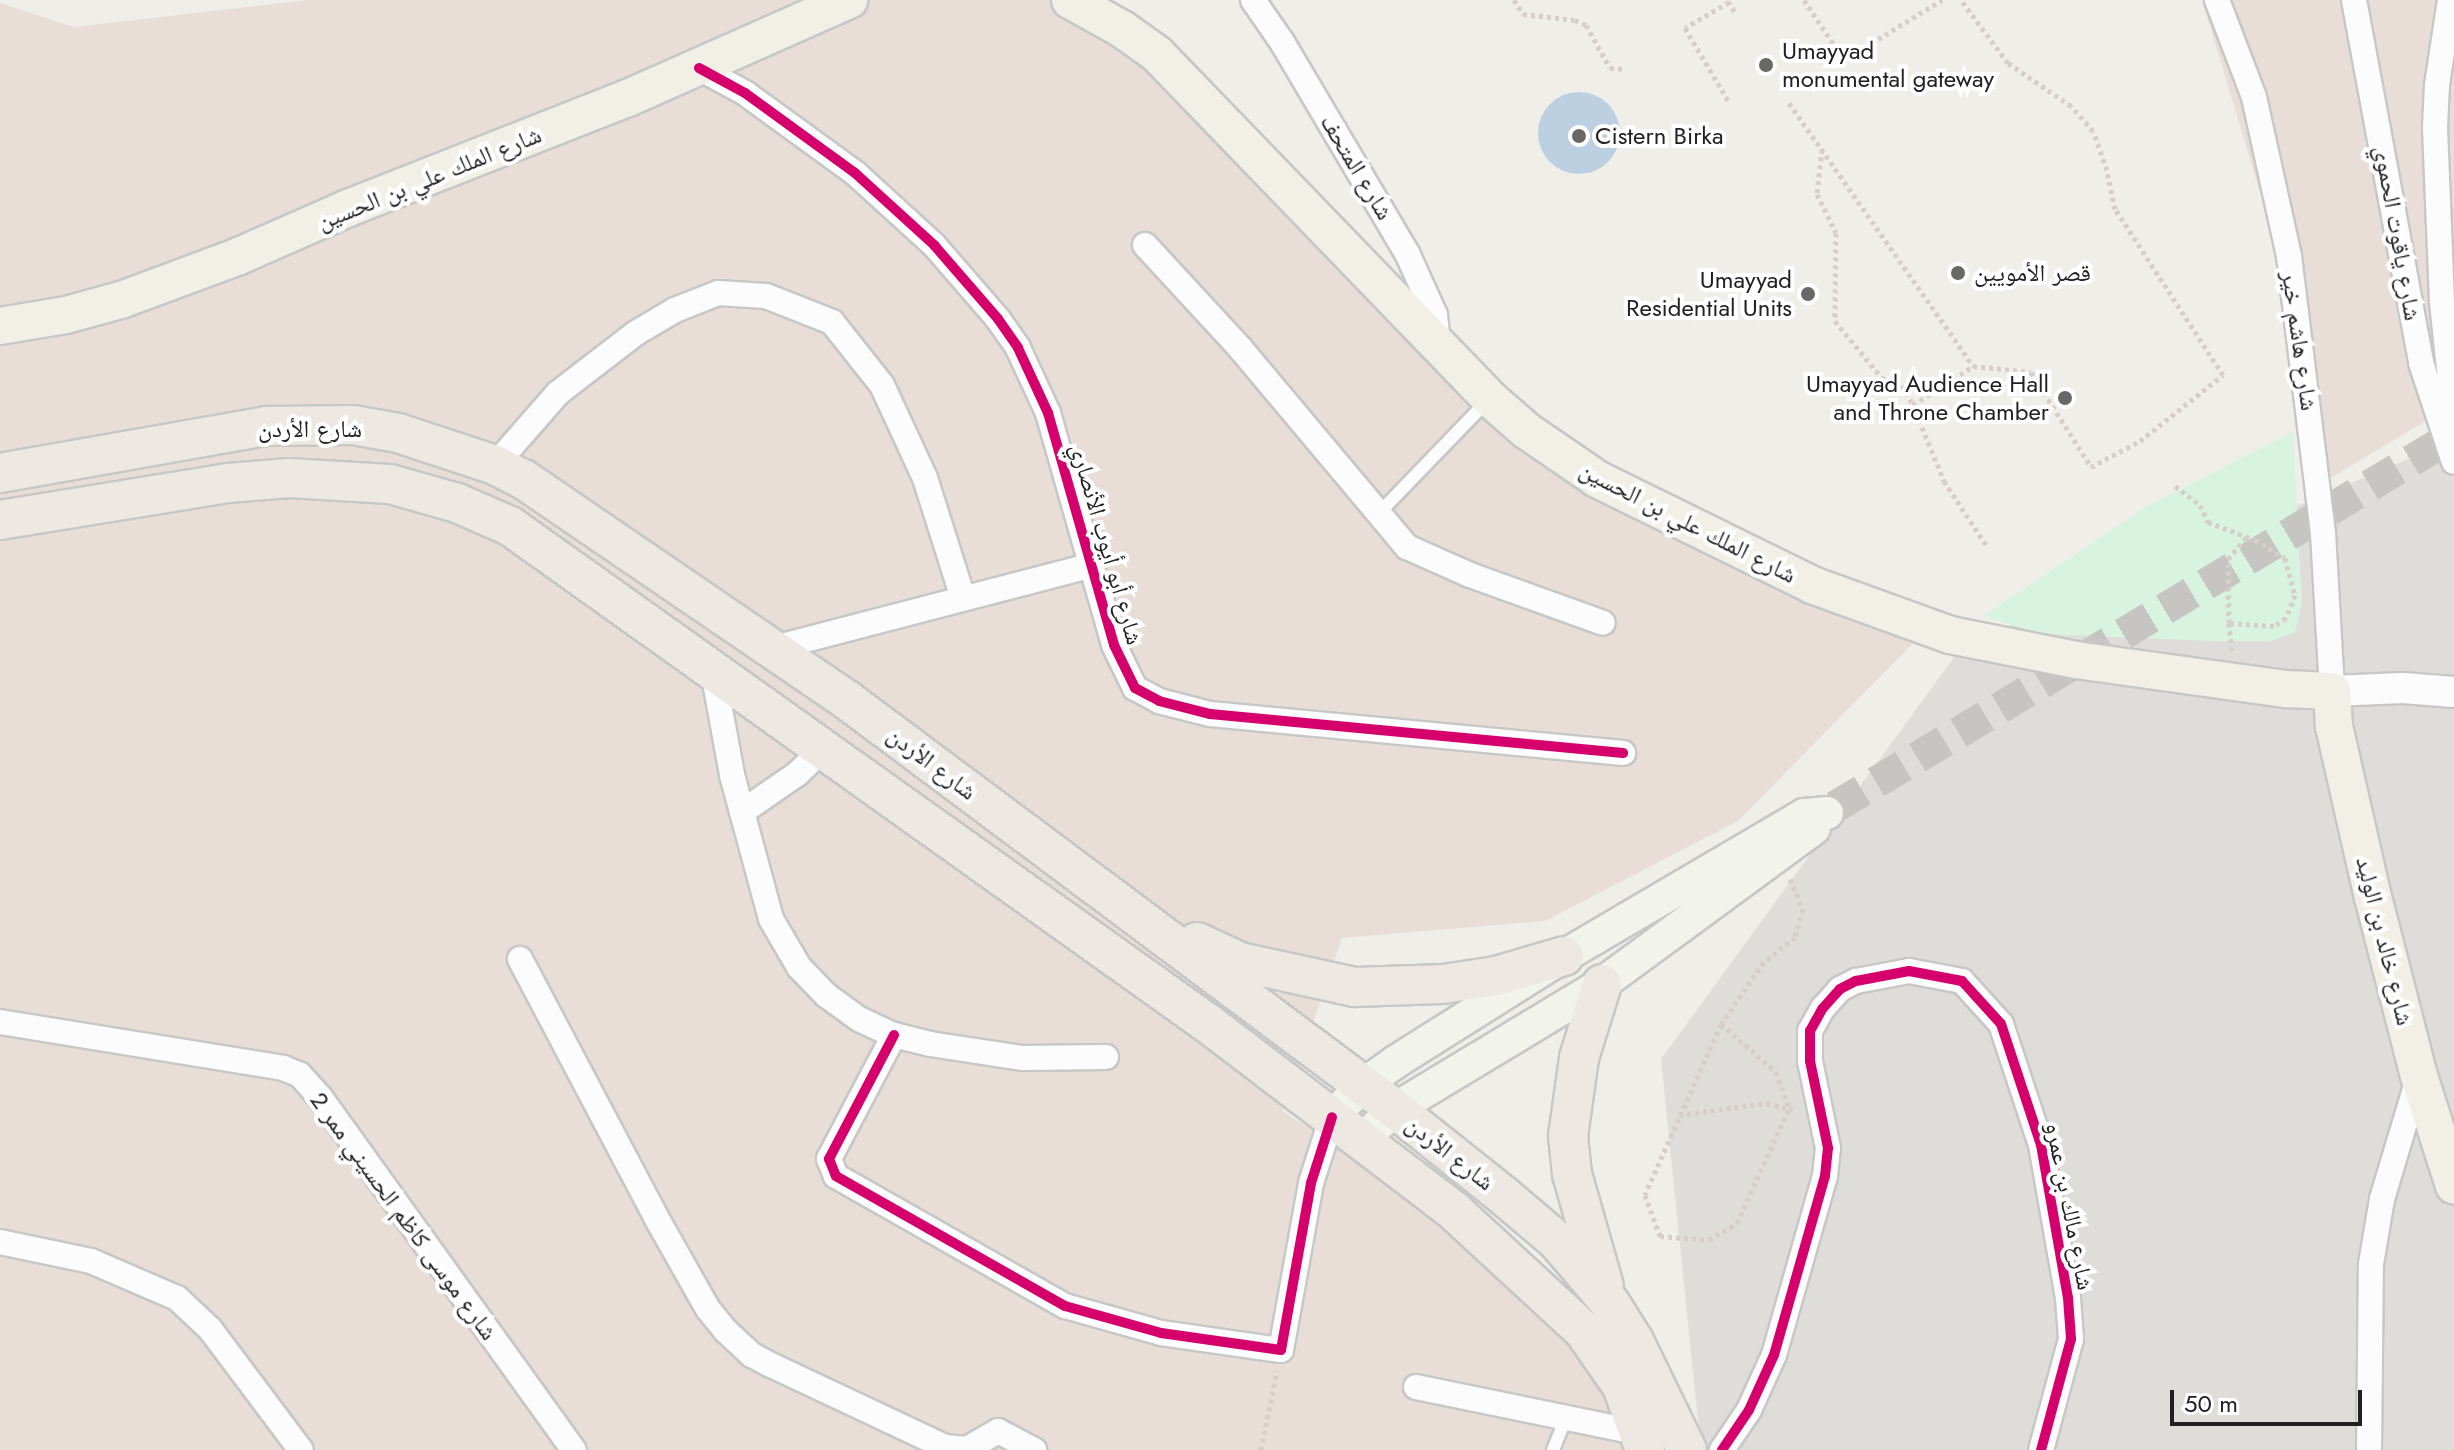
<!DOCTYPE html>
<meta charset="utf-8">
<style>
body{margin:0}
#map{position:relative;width:2454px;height:1450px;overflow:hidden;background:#efeee9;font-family:Jost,"Noto Naskh Arabic",sans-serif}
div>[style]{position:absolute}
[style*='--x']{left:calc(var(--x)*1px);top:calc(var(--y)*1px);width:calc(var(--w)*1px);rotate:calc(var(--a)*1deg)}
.residential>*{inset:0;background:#deddda}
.commercial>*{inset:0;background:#e8ded7}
.park>*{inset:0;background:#d8f4e0}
.water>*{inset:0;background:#bdd0e1}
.round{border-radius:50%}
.secondary-tunnel>*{height:32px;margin-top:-16px;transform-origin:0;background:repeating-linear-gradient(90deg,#c6c5c1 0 32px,transparent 0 48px)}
.path>*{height:5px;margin-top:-2.5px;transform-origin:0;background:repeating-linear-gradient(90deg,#d7cec9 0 4px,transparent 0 8px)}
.roads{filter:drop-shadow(2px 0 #c7c7c5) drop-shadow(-2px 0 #c7c7c5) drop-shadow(0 2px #c7c7c5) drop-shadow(0 -2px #c7c7c5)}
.service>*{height:12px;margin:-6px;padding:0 6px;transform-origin:6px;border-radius:6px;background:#fdfcfc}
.minor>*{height:24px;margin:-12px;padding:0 12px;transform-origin:12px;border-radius:12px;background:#fdfcfc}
.tertiary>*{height:30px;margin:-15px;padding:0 15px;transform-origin:15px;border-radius:15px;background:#fdfcfc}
.secondary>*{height:32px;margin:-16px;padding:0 16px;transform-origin:16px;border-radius:16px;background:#f2f4ec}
.primary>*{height:36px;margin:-18px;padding:0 18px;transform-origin:18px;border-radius:18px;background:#f2f0e6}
.trunk>*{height:38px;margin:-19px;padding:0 19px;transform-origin:19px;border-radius:19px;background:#eee8e3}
.cycleway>*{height:10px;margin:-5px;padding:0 5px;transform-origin:5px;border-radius:5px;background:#d6006c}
.dots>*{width:22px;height:22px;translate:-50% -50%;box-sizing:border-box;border:4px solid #fff;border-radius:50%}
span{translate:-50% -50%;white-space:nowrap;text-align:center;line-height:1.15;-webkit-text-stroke:8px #fff;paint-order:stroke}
.poi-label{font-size:24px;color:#202020}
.left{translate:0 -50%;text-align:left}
.right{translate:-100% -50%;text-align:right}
.street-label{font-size:24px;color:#202020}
.scale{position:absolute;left:2170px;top:1390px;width:192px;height:36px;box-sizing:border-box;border:4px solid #202020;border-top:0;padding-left:10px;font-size:24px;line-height:28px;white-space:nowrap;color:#202020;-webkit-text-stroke:6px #fff;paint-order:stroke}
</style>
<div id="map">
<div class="residential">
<div style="clip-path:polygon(2454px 440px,2454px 1450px,1701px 1450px,1661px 1059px,1963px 645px)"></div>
</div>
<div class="commercial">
<div style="clip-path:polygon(308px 0,1055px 0,1143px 32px,1610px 501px,1919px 637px,1738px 821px,1545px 921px,1342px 938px,1283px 1111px,1585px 1309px,1634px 1450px,0 1450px,0 3px,74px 27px)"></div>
<div style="clip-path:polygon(2202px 0,2454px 0,2454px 404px,2324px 482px,2312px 364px)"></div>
</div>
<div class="park">
<div style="clip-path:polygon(2293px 432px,2302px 604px,2295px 632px,2271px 641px,2213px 641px,2041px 634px,1983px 616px,2149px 505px)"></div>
</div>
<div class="water">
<div class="round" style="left:1538px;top:92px;width:82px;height:82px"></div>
</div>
<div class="secondary-tunnel">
<div style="--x:1835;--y:807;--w:722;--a:-31"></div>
</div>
<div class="path">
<div style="--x:1514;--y:0;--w:17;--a:57"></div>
<div style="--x:1523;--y:14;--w:52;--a:6.6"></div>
<div style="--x:1575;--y:20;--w:12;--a:24"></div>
<div style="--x:1586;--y:25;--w:49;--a:60.8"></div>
<div style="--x:1610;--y:68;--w:16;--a:4"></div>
<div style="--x:1804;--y:0;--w:72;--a:56.3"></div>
<div style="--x:1844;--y:60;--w:115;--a:-31.5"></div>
<div style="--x:1728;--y:1;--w:15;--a:58"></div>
<div style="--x:1729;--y:2;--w:51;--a:149.4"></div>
<div style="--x:1685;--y:28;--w:86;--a:59.3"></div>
<div style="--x:1789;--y:103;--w:321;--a:55"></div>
<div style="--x:1822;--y:149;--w:45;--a:96.3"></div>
<div style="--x:1817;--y:194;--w:43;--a:64"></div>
<div style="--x:1836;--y:233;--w:88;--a:90.7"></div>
<div style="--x:1835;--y:321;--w:74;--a:50.5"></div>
<div style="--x:1882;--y:378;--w:21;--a:19"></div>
<div style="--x:1902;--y:385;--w:23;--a:61"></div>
<div style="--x:1913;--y:405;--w:72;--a:-33"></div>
<div style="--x:1973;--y:366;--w:58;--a:5.9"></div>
<div style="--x:2031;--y:372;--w:112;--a:57.7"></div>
<div style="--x:2091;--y:467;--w:55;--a:-28"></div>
<div style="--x:2140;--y:441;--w:106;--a:-38.5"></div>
<div style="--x:2223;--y:375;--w:198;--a:-123"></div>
<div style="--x:2115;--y:209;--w:40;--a:-102"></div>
<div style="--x:2107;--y:170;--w:41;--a:-109.7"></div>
<div style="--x:2093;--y:131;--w:33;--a:-131"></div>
<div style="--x:2071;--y:106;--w:76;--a:-145.7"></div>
<div style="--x:2008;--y:63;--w:79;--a:-126.7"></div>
<div style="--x:1913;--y:405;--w:82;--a:67.8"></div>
<div style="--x:1944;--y:481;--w:80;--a:56.7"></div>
<div style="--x:2175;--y:486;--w:31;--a:37"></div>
<div style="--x:2200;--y:505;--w:19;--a:65"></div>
<div style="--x:2208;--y:522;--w:50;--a:21"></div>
<div style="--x:2255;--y:540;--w:35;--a:31"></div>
<div style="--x:2285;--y:558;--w:38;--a:75"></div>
<div style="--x:2295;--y:595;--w:25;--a:111"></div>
<div style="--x:2286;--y:618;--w:14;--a:146"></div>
<div style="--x:2274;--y:626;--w:45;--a:-176.2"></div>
<div style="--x:2229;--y:623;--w:30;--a:84"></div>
<div style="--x:2229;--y:623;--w:64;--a:-90.9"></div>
<div style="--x:2228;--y:559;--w:29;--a:-49"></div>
<div style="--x:1790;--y:879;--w:33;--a:67"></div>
<div style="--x:1803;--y:909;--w:29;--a:106"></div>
<div style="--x:1795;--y:937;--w:40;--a:141"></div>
<div style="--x:1764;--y:962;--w:75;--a:124.7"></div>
<div style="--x:1721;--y:1024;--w:187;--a:114"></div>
<div style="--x:1645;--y:1195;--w:44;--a:69.9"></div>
<div style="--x:1660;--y:1236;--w:49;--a:4.7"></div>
<div style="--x:1709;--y:1240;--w:33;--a:-31"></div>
<div style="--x:1737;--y:1223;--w:125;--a:-65.5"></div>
<div style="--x:1789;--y:1109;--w:7;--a:-8"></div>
<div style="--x:1721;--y:1024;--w:73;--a:41.1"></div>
<div style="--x:1776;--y:1072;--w:38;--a:70"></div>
<div style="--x:1679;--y:1115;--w:89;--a:-7.8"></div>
<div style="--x:1767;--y:1103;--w:23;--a:15"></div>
<div style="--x:1261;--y:1450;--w:81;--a:-78.6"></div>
</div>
<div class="roads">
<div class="service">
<div style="--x:1379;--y:513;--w:156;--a:-46"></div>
<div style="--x:1553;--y:1450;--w:35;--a:-68"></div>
</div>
<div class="minor">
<div style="--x:1253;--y:0;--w:51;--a:55.4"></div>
<div style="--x:1282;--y:42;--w:245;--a:59.4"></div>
<div style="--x:1407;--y:253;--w:68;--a:65.7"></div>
<div style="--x:1435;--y:315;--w:28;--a:84"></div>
<div style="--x:2217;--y:0;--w:104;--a:69.1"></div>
<div style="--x:2254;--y:97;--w:163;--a:77.6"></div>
<div style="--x:2289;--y:256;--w:279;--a:83"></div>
<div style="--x:2323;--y:533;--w:158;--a:86.7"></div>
<div style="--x:2354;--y:0;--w:369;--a:79.5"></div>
<div style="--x:2421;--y:363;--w:104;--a:71.6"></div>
<div style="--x:2450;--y:0;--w:86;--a:98.7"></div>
<div style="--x:2437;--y:85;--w:43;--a:92.7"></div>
<div style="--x:2435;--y:128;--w:174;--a:87.7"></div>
<div style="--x:2442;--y:302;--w:116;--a:84"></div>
<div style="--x:699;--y:68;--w:52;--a:28.5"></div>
<div style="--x:745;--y:93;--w:136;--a:36"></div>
<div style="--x:855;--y:173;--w:107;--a:42.3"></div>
<div style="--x:934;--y:245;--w:98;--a:49.1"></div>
<div style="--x:998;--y:319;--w:35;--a:55"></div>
<div style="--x:1018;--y:348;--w:72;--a:65.2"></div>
<div style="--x:1048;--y:413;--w:241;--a:74.1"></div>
<div style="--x:1114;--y:645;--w:48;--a:64"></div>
<div style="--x:1135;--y:688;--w:27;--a:28"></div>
<div style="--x:1159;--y:701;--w:53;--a:14.3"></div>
<div style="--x:1210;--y:714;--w:415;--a:5.4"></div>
<div style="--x:1145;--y:245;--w:140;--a:47.3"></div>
<div style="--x:1240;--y:348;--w:260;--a:50"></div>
<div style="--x:1407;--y:547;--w:69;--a:24"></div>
<div style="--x:1470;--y:575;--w:141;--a:19.8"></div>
<div style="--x:495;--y:465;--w:96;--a:-48.8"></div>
<div style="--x:558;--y:393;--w:98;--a:-37.6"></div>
<div style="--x:636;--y:333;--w:45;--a:-30.5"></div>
<div style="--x:675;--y:310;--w:46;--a:-21.6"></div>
<div style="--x:718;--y:293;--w:48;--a:3.6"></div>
<div style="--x:766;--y:296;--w:71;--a:21.5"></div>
<div style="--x:832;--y:322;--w:80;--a:51.6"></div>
<div style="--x:882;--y:385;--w:102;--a:65.2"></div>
<div style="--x:925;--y:478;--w:126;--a:72.4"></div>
<div style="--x:770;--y:649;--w:333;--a:-14.6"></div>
<div style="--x:713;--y:671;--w:106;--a:79.6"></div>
<div style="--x:732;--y:775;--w:149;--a:74.8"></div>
<div style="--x:771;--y:919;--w:56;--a:59.7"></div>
<div style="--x:799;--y:967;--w:39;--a:46"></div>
<div style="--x:826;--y:995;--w:41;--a:36"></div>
<div style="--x:859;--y:1019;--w:38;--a:25"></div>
<div style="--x:894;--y:1035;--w:37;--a:14"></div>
<div style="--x:930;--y:1044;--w:94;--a:8.6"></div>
<div style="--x:1023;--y:1058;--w:83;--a:-0.7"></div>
<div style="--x:742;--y:812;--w:67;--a:-34.6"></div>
<div style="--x:797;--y:774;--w:37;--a:-44"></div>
<div style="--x:520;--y:959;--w:294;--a:62.2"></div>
<div style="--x:657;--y:1219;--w:103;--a:60.5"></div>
<div style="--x:708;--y:1309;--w:28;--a:51"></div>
<div style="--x:726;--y:1331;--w:35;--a:43"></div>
<div style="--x:752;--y:1355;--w:21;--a:28"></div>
<div style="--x:771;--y:1365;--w:192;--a:25.2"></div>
<div style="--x:945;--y:1447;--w:22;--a:5"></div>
<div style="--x:967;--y:1449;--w:36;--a:-30"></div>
<div style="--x:998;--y:1431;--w:41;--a:27.8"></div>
<div style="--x:0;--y:1022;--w:287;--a:9.2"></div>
<div style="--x:283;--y:1068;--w:18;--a:22"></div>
<div style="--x:300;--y:1075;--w:30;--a:48"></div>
<div style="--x:320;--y:1097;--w:435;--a:54.3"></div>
<div style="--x:894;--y:1035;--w:140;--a:117.7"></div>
<div style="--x:829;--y:1159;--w:18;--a:68"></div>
<div style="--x:836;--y:1176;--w:263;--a:29.6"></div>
<div style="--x:1065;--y:1306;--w:100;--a:15.7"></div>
<div style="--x:1161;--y:1333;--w:121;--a:8.1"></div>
<div style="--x:1281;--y:1350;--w:170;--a:-79.8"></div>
<div style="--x:1311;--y:1183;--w:69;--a:-72.3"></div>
<div style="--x:0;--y:1242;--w:93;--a:11.8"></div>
<div style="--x:91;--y:1261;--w:94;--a:23.3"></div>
<div style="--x:177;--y:1298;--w:45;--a:43.2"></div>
<div style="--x:210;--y:1329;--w:151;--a:53.1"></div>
<div style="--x:1416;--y:1387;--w:229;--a:11.6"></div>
<div style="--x:1722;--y:1450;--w:48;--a:-56"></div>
<div style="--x:1749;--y:1410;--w:60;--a:-65.6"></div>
<div style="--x:1774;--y:1355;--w:186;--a:-74.1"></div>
<div style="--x:1825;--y:1176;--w:28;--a:-84"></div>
<div style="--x:1828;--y:1148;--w:89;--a:-101.7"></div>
<div style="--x:1810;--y:1061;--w:30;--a:-90"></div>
<div style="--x:1810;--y:1031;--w:26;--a:-61"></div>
<div style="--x:1823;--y:1008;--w:25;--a:-48"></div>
<div style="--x:1840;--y:989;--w:18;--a:-27"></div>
<div style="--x:1856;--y:981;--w:54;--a:-10.7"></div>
<div style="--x:1909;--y:971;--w:54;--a:10.7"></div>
<div style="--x:1962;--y:981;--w:58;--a:47.8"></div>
<div style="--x:2001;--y:1024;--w:127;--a:71.7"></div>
<div style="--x:2041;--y:1145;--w:155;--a:80"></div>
<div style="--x:2068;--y:1298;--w:41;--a:85.8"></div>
<div style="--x:2071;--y:1339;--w:115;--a:105.1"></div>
<div style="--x:2369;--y:1450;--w:186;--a:-89.4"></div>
<div style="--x:2371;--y:1264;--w:66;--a:-80.4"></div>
<div style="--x:2382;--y:1199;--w:128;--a:-73.3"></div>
</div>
<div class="tertiary">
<div style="--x:2332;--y:691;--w:71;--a:-2.4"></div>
<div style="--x:2403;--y:688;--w:51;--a:4.5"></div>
</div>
<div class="secondary">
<div style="--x:1332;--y:1117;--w:45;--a:-45.9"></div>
<div style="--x:1363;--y:1085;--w:42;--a:-35.2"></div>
<div style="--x:1397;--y:1061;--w:197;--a:-32.2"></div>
<div style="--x:1564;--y:956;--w:278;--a:-30.4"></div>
<div style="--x:1804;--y:815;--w:23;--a:-5"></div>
<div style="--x:1363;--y:1139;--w:44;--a:-43.2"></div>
<div style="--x:1395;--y:1109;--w:242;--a:-31.1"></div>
<div style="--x:1602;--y:984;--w:263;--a:-36.3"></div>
</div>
<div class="primary">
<div style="--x:1070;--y:0;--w:60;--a:29.1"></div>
<div style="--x:1122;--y:29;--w:43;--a:35.5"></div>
<div style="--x:1157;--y:54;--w:478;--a:46"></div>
<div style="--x:1489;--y:398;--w:50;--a:41"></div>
<div style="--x:1527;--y:431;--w:85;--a:34.4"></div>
<div style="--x:1597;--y:479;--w:240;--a:26.2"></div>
<div style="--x:1812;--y:585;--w:147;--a:19.9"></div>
<div style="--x:1950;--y:635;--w:128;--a:11.2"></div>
<div style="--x:2076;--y:660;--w:212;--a:7.9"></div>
<div style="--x:2286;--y:689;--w:46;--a:2.5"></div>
<div style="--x:2332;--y:691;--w:35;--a:87"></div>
<div style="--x:2334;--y:726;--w:175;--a:77.2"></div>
<div style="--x:2373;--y:897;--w:185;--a:75.6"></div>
<div style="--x:2419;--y:1076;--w:115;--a:72.3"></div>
<div style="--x:0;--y:326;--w:67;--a:-9.5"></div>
<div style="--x:66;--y:315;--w:57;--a:-15.3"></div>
<div style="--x:121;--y:300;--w:126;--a:-20.4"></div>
<div style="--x:239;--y:256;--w:117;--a:-23.7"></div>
<div style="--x:346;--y:209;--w:303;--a:-21.5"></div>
<div style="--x:628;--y:98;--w:242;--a:-23.9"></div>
</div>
<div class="trunk">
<div style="--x:0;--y:473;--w:270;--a:-10"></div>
<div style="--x:266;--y:426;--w:87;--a:-0.7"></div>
<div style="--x:353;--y:425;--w:46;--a:10.1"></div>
<div style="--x:398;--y:433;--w:102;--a:18.3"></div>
<div style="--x:495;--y:465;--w:31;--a:27"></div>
<div style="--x:523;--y:479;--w:392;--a:34.3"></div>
<div style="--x:847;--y:700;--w:684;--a:36.74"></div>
<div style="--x:1395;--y:1109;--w:139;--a:38.6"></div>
<div style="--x:1504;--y:1196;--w:70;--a:40.3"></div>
<div style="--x:1557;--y:1241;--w:82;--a:49.5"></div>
<div style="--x:1610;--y:1303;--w:45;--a:57.7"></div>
<div style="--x:1634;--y:1341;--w:121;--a:64.1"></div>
<div style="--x:0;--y:520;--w:231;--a:-9.2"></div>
<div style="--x:228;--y:483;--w:61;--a:-4.7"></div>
<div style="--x:289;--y:478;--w:101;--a:3.4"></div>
<div style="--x:390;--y:484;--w:70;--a:15.8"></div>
<div style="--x:457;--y:503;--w:58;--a:23.5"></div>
<div style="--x:510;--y:526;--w:855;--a:35.48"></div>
<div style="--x:1206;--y:1022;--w:313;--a:37.3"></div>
<div style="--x:1455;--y:1212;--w:174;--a:42.7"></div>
<div style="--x:1583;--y:1330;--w:68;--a:55.1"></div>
<div style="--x:1622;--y:1386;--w:68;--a:70.2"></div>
<div style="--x:1197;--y:942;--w:47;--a:24.9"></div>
<div style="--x:1240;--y:962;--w:118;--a:12.3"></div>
<div style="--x:1355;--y:987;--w:88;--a:-2"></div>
<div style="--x:1443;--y:984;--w:54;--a:-8.6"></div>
<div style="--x:1496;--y:976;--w:71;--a:-16.4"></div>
<div style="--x:1602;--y:984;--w:77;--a:107.3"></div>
<div style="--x:1579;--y:1058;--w:79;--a:98"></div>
<div style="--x:1568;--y:1136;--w:38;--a:84"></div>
<div style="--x:1572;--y:1174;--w:116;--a:74.1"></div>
</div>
</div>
<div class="cycleway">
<div style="--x:699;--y:68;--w:52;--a:28.5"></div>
<div style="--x:745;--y:93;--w:136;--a:36"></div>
<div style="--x:855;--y:173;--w:107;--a:42.3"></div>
<div style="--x:934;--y:245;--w:98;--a:49.1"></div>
<div style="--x:998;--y:319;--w:35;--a:55"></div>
<div style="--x:1018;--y:348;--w:72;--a:65.2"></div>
<div style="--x:1048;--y:413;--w:241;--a:74.1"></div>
<div style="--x:1114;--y:645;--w:48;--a:64"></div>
<div style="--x:1135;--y:688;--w:27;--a:28"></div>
<div style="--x:1159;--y:701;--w:53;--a:14.3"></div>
<div style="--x:1210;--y:714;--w:415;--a:5.4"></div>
<div style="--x:894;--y:1035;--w:140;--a:117.7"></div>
<div style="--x:829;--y:1159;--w:18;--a:68"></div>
<div style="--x:836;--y:1176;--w:263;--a:29.6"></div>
<div style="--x:1065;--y:1306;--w:100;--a:15.7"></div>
<div style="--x:1161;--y:1333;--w:121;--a:8.1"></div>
<div style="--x:1281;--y:1350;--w:170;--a:-79.8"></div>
<div style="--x:1311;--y:1183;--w:69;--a:-72.3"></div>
<div style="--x:1722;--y:1450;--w:48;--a:-56"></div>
<div style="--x:1749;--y:1410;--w:60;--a:-65.6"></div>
<div style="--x:1774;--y:1355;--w:186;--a:-74.1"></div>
<div style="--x:1825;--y:1176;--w:28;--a:-84"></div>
<div style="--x:1828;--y:1148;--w:89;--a:-101.7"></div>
<div style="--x:1810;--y:1061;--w:30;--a:-90"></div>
<div style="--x:1810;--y:1031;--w:26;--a:-61"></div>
<div style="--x:1823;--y:1008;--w:25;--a:-48"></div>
<div style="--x:1840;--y:989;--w:18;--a:-27"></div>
<div style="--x:1856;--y:981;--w:54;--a:-10.7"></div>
<div style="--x:1909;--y:971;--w:54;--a:10.7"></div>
<div style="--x:1962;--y:981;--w:58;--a:47.8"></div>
<div style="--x:2001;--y:1024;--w:127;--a:71.7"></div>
<div style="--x:2041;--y:1145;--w:155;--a:80"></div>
<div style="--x:2068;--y:1298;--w:41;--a:85.8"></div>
<div style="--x:2071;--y:1339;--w:115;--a:105.1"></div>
</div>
<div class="dots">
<div style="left:1766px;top:65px;background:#686866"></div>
<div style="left:1579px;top:136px;background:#686866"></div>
<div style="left:1958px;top:273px;background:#686866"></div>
<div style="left:1808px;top:294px;background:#686866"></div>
<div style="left:2065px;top:398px;background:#686866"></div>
</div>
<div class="poi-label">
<span class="left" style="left:1782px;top:65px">Umayyad<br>monumental gateway</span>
<span class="left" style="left:1595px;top:136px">Cistern Birka</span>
<span class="left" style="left:1974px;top:273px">قصر الأمويين</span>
<span class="right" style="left:1792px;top:294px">Umayyad<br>Residential Units</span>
<span class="right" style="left:2049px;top:398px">Umayyad Audience Hall<br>and Throne Chamber</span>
</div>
<div class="street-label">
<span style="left:1357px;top:167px;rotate:59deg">شارع المتحف</span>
<span style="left:429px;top:178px;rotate:-22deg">شارع الملك علي بن الحسين</span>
<span style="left:2398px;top:233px;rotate:80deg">شارع ياقوت الحموي</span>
<span style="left:2300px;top:341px;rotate:82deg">شارع هاشم خير</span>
<span style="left:310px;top:429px">شارع الأردن</span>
<span style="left:1688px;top:522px;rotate:27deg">شارع الملك علي بن الحسين</span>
<span style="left:1107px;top:544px;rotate:74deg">شارع أبو أيوب الأنصاري</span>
<span style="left:932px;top:763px;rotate:37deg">شارع الأردن</span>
<span style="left:2385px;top:941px;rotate:76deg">شارع خالد بن الوليد</span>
<span style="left:1450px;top:1153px;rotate:38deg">شارع الأردن</span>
<span style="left:2070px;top:1206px;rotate:79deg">شارع مالك بن عمرو</span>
<span style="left:404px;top:1216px;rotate:54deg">شارع موسى كاظم الحسيني ممر 2</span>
</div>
<div class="scale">50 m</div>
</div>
